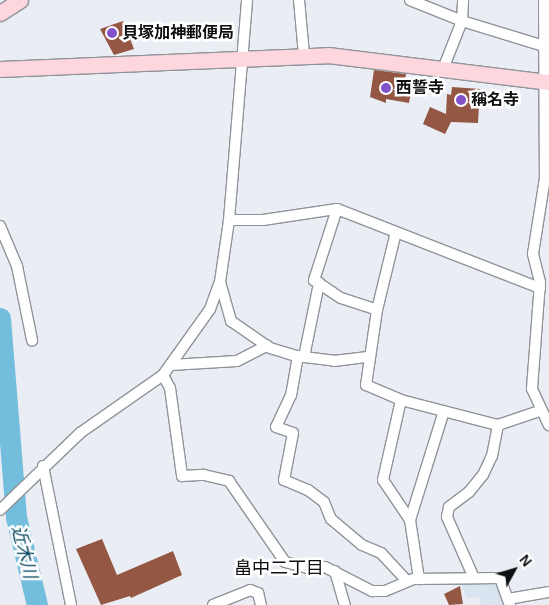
<!DOCTYPE html>
<meta charset="utf-8">
<style>
body{margin:0}
#map{position:relative;width:549px;height:605px;overflow:hidden;background:#eaeef4;font-family:Arial,"Noto Sans JP",sans-serif}
div>[style]{position:absolute}
[style*='--x']{left:calc(var(--x)*1px);top:calc(var(--y)*1px);width:calc(var(--w)*1px);rotate:calc(var(--a)*1deg)}
.built>*{inset:0;background:#dae4f0}
.river>*{height:21px;margin:-10.5px;padding:0 10.5px;transform-origin:10.5px;border-radius:10.5px;background:#73bddd}
.building>*{inset:0;background:#945744}
.roads{filter:drop-shadow(1px 0 #8f9499) drop-shadow(-1px 0 #8f9499) drop-shadow(0 1px #8f9499) drop-shadow(0 -1px #8f9499)}
.street>*{height:10px;margin:-5px;padding:0 5px;transform-origin:5px;border-radius:5px;background:#fff}
.secondary>*{height:15px;margin:-7.5px;padding:0 7.5px;transform-origin:7.5px;border-radius:7.5px;background:#fed6de}
.dots>*{width:14px;height:14px;translate:-50% -50%;box-sizing:border-box;border:2px solid #fff;border-radius:50%}
span{translate:-50% -50%;white-space:nowrap;text-align:center;line-height:1.15;-webkit-text-stroke:5px #fff;paint-order:stroke}
.poi-label{font-size:16px;color:#0d0f11;font-weight:700}
.left{translate:0 -50%;text-align:left}
.water-label{font-size:18px;color:#0a4a60;font-style:italic}
.neighbourhood-label{font-size:18px;color:#0d0f11}
.north{position:absolute;left:489px;top:545px;width:50px;height:50px;-webkit-text-stroke:4px #fff;paint-order:stroke;rotate:51deg;font-size:14px;font-weight:700;line-height:20px;text-align:center;color:#0d0f11}
.north::after{content:'';display:block;margin:auto;width:18px;height:22px;background:#0d0f11;clip-path:polygon(50% 0,100% 100%,50% 72%,0 100%)}
</style>
<div id="map">
<div class="built">
<div style="clip-path:polygon(497px 582px,505px 605px,481px 605px,479px 597px,467px 598px,461px 583px)"></div>
</div>
<div class="river">
<div style="--x:0;--y:318;--w:200;--a:85.4"></div>
<div style="--x:16;--y:517;--w:90;--a:76.6"></div>
</div>
<div class="building">
<div style="clip-path:polygon(123px 21px,134px 49px,114px 55px,100px 29px)"></div>
<div style="clip-path:polygon(374px 70px,406px 74px,404px 85px,412px 86px,409px 103px,386px 99px,386px 103px,370px 97px)"></div>
<div style="clip-path:polygon(452px 87px,480px 89px,478px 123px,451px 122px,445px 134px,423px 124px,430px 107px,446px 114px,447px 94px,451px 95px)"></div>
<div style="clip-path:polygon(102px 539px,117px 575px,173px 551px,182px 575px,131px 598px,130px 596px,101px 605px,76px 549px)"></div>
<div style="clip-path:polygon(460px 586px,463px 604px,449px 605px,444px 594px)"></div>
</div>
<div class="roads">
<div class="street">
<div style="--x:299;--y:0;--w:55;--a:84.8"></div>
<div style="--x:410;--y:0;--w:56;--a:22"></div>
<div style="--x:462;--y:21;--w:86;--a:17"></div>
<div style="--x:544;--y:0;--w:178;--a:89.7"></div>
<div style="--x:545;--y:178;--w:77;--a:99"></div>
<div style="--x:533;--y:254;--w:29;--a:76"></div>
<div style="--x:540;--y:282;--w:107;--a:94.3"></div>
<div style="--x:532;--y:389;--w:40;--a:65"></div>
<div style="--x:443;--y:69;--w:52;--a:-68.4"></div>
<div style="--x:462;--y:21;--w:21;--a:-87"></div>
<div style="--x:337;--y:209;--w:75;--a:107.9"></div>
<div style="--x:314;--y:280;--w:32;--a:34"></div>
<div style="--x:341;--y:298;--w:38;--a:18"></div>
<div style="--x:229;--y:220;--w:34;--a:0"></div>
<div style="--x:263;--y:220;--w:75;--a:-8.5"></div>
<div style="--x:337;--y:209;--w:218;--a:21.3"></div>
<div style="--x:0;--y:226;--w:43;--a:67"></div>
<div style="--x:17;--y:266;--w:76;--a:78.5"></div>
<div style="--x:396;--y:232;--w:80;--a:103.7"></div>
<div style="--x:377;--y:310;--w:76;--a:98.3"></div>
<div style="--x:366;--y:385;--w:38;--a:23"></div>
<div style="--x:401;--y:400;--w:100;--a:14.5"></div>
<div style="--x:498;--y:425;--w:46;--a:-18.8"></div>
<div style="--x:220;--y:282;--w:41;--a:74.2"></div>
<div style="--x:231;--y:321;--w:47;--a:34.7"></div>
<div style="--x:270;--y:348;--w:27;--a:17"></div>
<div style="--x:296;--y:356;--w:38;--a:7"></div>
<div style="--x:334;--y:361;--w:34;--a:-7"></div>
<div style="--x:298;--y:356;--w:40;--a:100"></div>
<div style="--x:291;--y:395;--w:35;--a:115"></div>
<div style="--x:276;--y:427;--w:18;--a:19"></div>
<div style="--x:293;--y:433;--w:48;--a:100.8"></div>
<div style="--x:284;--y:480;--w:26;--a:23"></div>
<div style="--x:308;--y:490;--w:20;--a:37"></div>
<div style="--x:324;--y:502;--w:18;--a:68"></div>
<div style="--x:331;--y:519;--w:40;--a:40"></div>
<div style="--x:362;--y:545;--w:21;--a:23"></div>
<div style="--x:381;--y:553;--w:38;--a:47"></div>
<div style="--x:304;--y:357;--w:76;--a:-78.5"></div>
<div style="--x:171;--y:365;--w:66;--a:-3.5"></div>
<div style="--x:237;--y:361;--w:34;--a:-27"></div>
<div style="--x:163;--y:375;--w:15;--a:62"></div>
<div style="--x:170;--y:388;--w:89;--a:82.2"></div>
<div style="--x:182;--y:476;--w:22;--a:-3"></div>
<div style="--x:204;--y:475;--w:26;--a:13"></div>
<div style="--x:229;--y:481;--w:98;--a:55.3"></div>
<div style="--x:285;--y:562;--w:24;--a:15"></div>
<div style="--x:308;--y:568;--w:17;--a:-3"></div>
<div style="--x:325;--y:567;--w:53;--a:27.1"></div>
<div style="--x:372;--y:591;--w:13;--a:0"></div>
<div style="--x:385;--y:591;--w:30;--a:-23"></div>
<div style="--x:413;--y:579;--w:87;--a:-0.7"></div>
<div style="--x:500;--y:578;--w:29;--a:70"></div>
<div style="--x:401;--y:400;--w:82;--a:102.7"></div>
<div style="--x:383;--y:480;--w:48;--a:56"></div>
<div style="--x:410;--y:520;--w:60;--a:81.3"></div>
<div style="--x:43;--y:466;--w:142;--a:78.6"></div>
<div style="--x:0;--y:510;--w:111;--a:-43.9"></div>
<div style="--x:80;--y:433;--w:101;--a:-34.9"></div>
<div style="--x:163;--y:375;--w:81;--a:-54.5"></div>
<div style="--x:210;--y:309;--w:29;--a:-70"></div>
<div style="--x:220;--y:282;--w:63;--a:-81.7"></div>
<div style="--x:229;--y:220;--w:221;--a:-85.3"></div>
<div style="--x:410;--y:520;--w:114;--a:-72.7"></div>
<div style="--x:335;--y:571;--w:35;--a:74"></div>
<div style="--x:474;--y:578;--w:67;--a:-113.9"></div>
<div style="--x:447;--y:517;--w:10;--a:-79"></div>
<div style="--x:449;--y:507;--w:25;--a:-37"></div>
<div style="--x:469;--y:492;--w:22;--a:-51"></div>
<div style="--x:483;--y:475;--w:21;--a:-65"></div>
<div style="--x:492;--y:456;--w:32;--a:-79"></div>
<div style="--x:508;--y:599;--w:42;--a:-9.7"></div>
<div style="--x:213;--y:605;--w:40;--a:-22"></div>
<div style="--x:250;--y:590;--w:9;--a:21"></div>
<div style="--x:258;--y:593;--w:12;--a:76"></div>
</div>
<div class="secondary">
<div style="--x:0;--y:13;--w:24;--a:-33"></div>
<div style="--x:0;--y:69;--w:328;--a:-2.4"></div>
<div style="--x:328;--y:55;--w:223;--a:7"></div>
</div>
</div>
<div class="dots">
<div style="left:112px;top:33px;background:#8252cb"></div>
<div style="left:386px;top:88px;background:#8252cb"></div>
<div style="left:461px;top:100px;background:#8252cb"></div>
</div>
<div class="poi-label">
<span class="left" style="left:122px;top:33px">貝塚加神郵便局</span>
<span class="left" style="left:396px;top:88px">西誓寺</span>
<span class="left" style="left:471px;top:100px">稱名寺</span>
</div>
<div class="water-label">
<span style="left:24px;top:552px;rotate:76deg">近木川</span>
</div>
<div class="neighbourhood-label">
<span style="left:279px;top:568px">畠中二丁目</span>
</div>
<div class="north">N</div>
</div>
